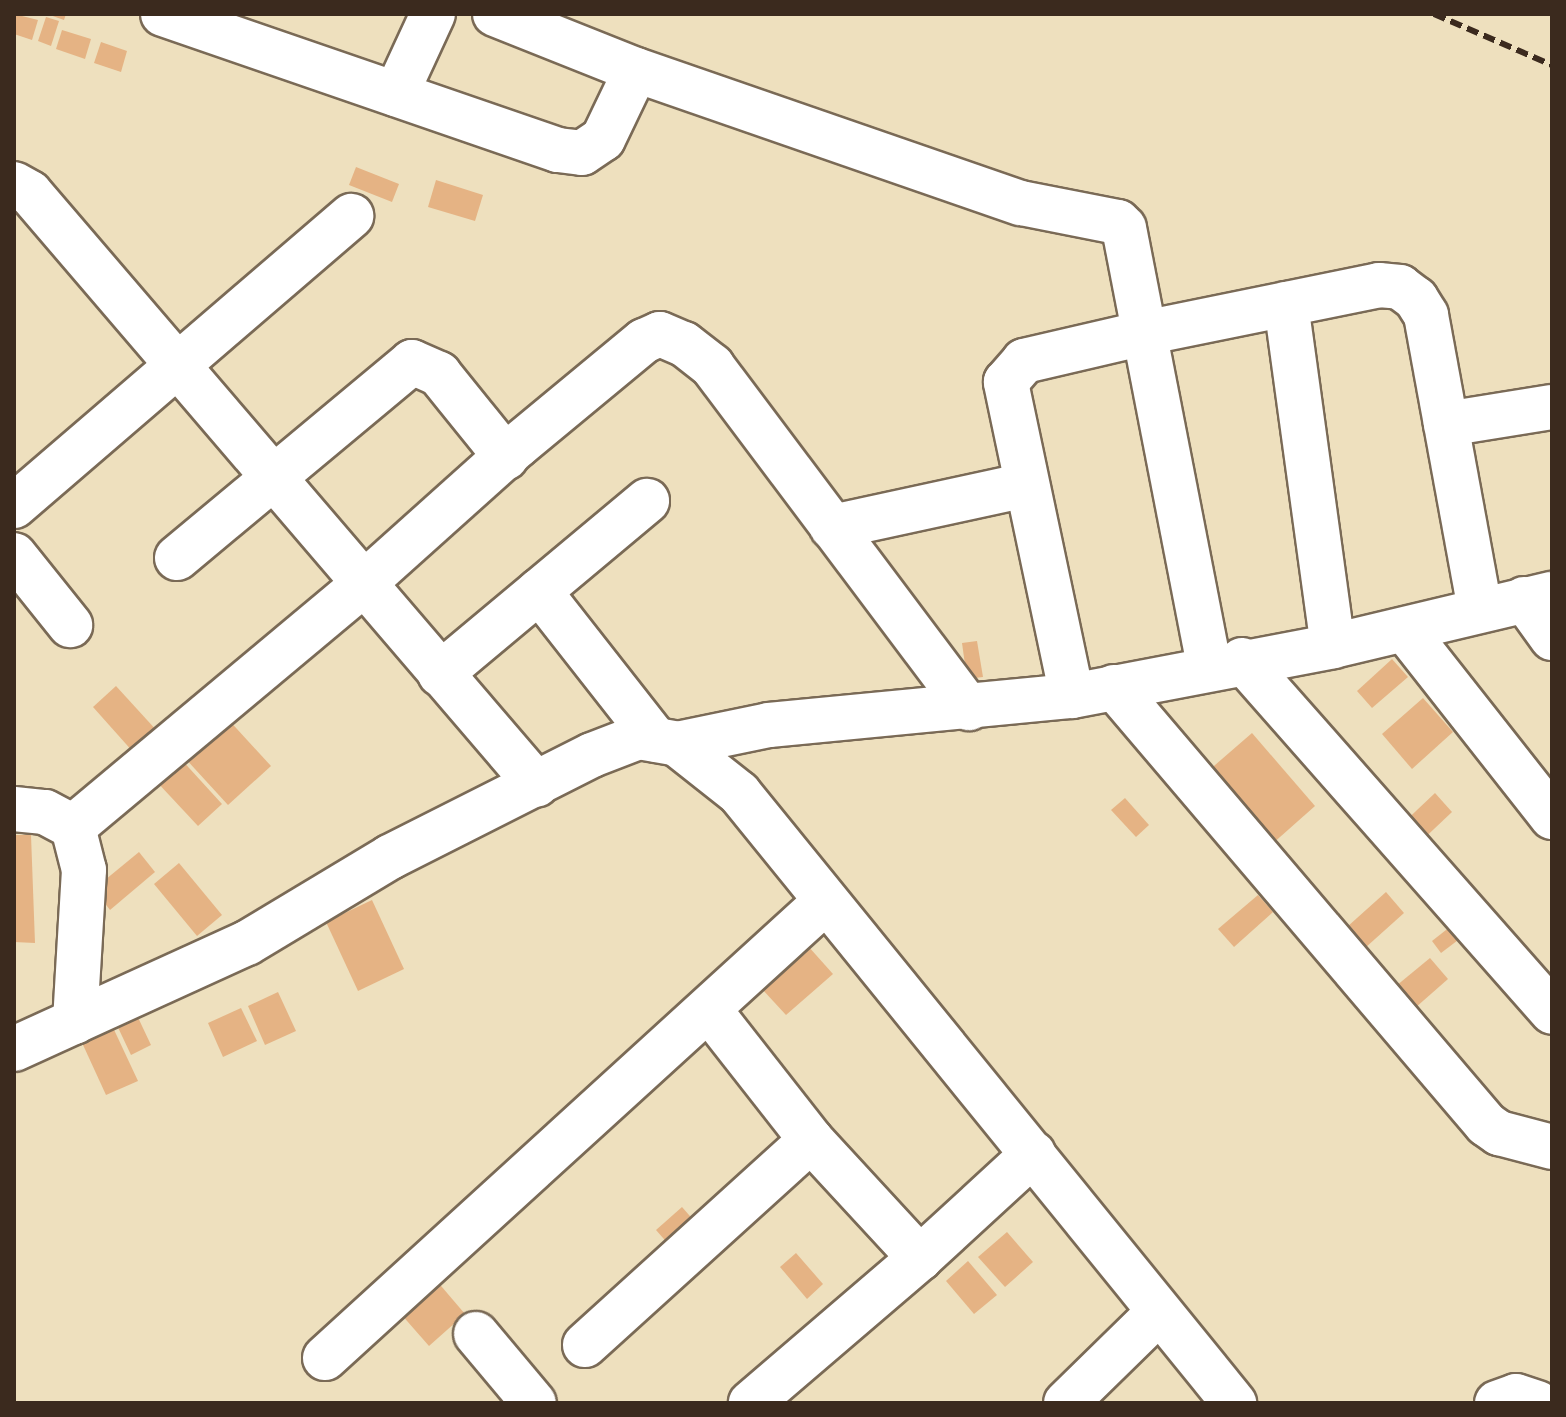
<!DOCTYPE html>
<style>
body{margin:0}
#map{position:relative;width:1566px;height:1417px;overflow:hidden;background:#eee0be;font-family:Mynerve,sans-serif}
div>[style]{position:absolute}
[style*='--x']{left:calc(var(--x)*1px);top:calc(var(--y)*1px);width:calc(var(--w)*1px);rotate:calc(var(--a)*1deg)}
.building>*{inset:0;background:#e5b384}
.roads{filter:drop-shadow(2px 0 #7a6a56) drop-shadow(-2px 0 #7a6a56) drop-shadow(0 2px #7a6a56) drop-shadow(0 -2px #7a6a56)}
.minor>*{height:44px;margin:-22px;padding:0 22px;transform-origin:22px;border-radius:22px;background:#fff}
.rail>*{height:6px;margin-top:-3px;transform-origin:0;background:repeating-linear-gradient(90deg,#3b2a1e 0 12px,transparent 0 18px)}
span{translate:-50% -50%;white-space:nowrap;text-align:center;line-height:1.15;-webkit-text-stroke:6px #fcf5e5;paint-order:stroke}
.frame{position:absolute;inset:0;border:16px solid #3b2a1e;pointer-events:none}
</style>
<div id="map">
<div class="building">
<div style="clip-path:polygon(14px 14px,38px 20px,32px 40px,14px 34px)"></div>
<div style="clip-path:polygon(47px 14px,66px 14px,64px 20px)"></div>
<div style="clip-path:polygon(46px 17px,59px 21px,51px 46px,38px 41px)"></div>
<div style="clip-path:polygon(62px 30px,91px 39px,85px 59px,56px 49px)"></div>
<div style="clip-path:polygon(101px 42px,127px 51px,121px 72px,94px 63px)"></div>
<div style="clip-path:polygon(356px 167px,399px 184px,392px 202px,349px 185px)"></div>
<div style="clip-path:polygon(436px 180px,483px 195px,475px 221px,428px 207px)"></div>
<div style="clip-path:polygon(977px 641px,983px 677px,967px 679px,962px 643px)"></div>
<div style="clip-path:polygon(1392px 659px,1408px 677px,1372px 708px,1357px 691px)"></div>
<div style="clip-path:polygon(116px 686px,158px 732px,134px 753px,93px 707px)"></div>
<div style="clip-path:polygon(1423px 698px,1453px 732px,1412px 769px,1382px 734px)"></div>
<div style="clip-path:polygon(226px 717px,271px 766px,228px 805px,184px 757px)"></div>
<div style="clip-path:polygon(1252px 733px,1315px 806px,1271px 845px,1207px 772px)"></div>
<div style="clip-path:polygon(180px 758px,222px 804px,198px 826px,156px 781px)"></div>
<div style="clip-path:polygon(1435px 793px,1452px 812px,1416px 846px,1398px 828px)"></div>
<div style="clip-path:polygon(1125px 798px,1149px 825px,1136px 837px,1111px 810px)"></div>
<div style="clip-path:polygon(14px 835px,31px 835px,35px 943px,14px 942px)"></div>
<div style="clip-path:polygon(139px 852px,155px 872px,110px 910px,94px 889px)"></div>
<div style="clip-path:polygon(179px 863px,222px 915px,197px 936px,154px 884px)"></div>
<div style="clip-path:polygon(1386px 892px,1404px 913px,1365px 948px,1347px 927px)"></div>
<div style="clip-path:polygon(1258px 895px,1273px 912px,1234px 947px,1218px 929px)"></div>
<div style="clip-path:polygon(372px 900px,404px 969px,358px 991px,326px 922px)"></div>
<div style="clip-path:polygon(1460px 919px,1470px 931px,1441px 953px,1432px 941px)"></div>
<div style="clip-path:polygon(808px 946px,833px 974px,786px 1015px,761px 988px)"></div>
<div style="clip-path:polygon(1430px 958px,1448px 979px,1415px 1008px,1396px 986px)"></div>
<div style="clip-path:polygon(278px 992px,296px 1031px,265px 1045px,248px 1006px)"></div>
<div style="clip-path:polygon(241px 1008px,257px 1041px,223px 1057px,208px 1023px)"></div>
<div style="clip-path:polygon(134px 1009px,151px 1045px,131px 1055px,114px 1019px)"></div>
<div style="clip-path:polygon(109px 1019px,138px 1081px,106px 1095px,78px 1034px)"></div>
<div style="clip-path:polygon(682px 1207px,696px 1223px,670px 1246px,656px 1230px)"></div>
<div style="clip-path:polygon(1007px 1232px,1033px 1262px,1005px 1287px,978px 1257px)"></div>
<div style="clip-path:polygon(796px 1253px,823px 1284px,807px 1299px,780px 1267px)"></div>
<div style="clip-path:polygon(968px 1261px,997px 1295px,974px 1314px,946px 1281px)"></div>
<div style="clip-path:polygon(430px 1273px,465px 1314px,429px 1346px,393px 1305px)"></div>
</div>
<div class="roads">
<div class="minor">
<div style="--x:163;--y:14;--w:418;--a:19"></div>
<div style="--x:558;--y:150;--w:24;--a:7"></div>
<div style="--x:582;--y:153;--w:25;--a:-34"></div>
<div style="--x:603;--y:139;--w:76;--a:-64.4"></div>
<div style="--x:495;--y:14;--w:152;--a:21.7"></div>
<div style="--x:636;--y:70;--w:407;--a:19.1"></div>
<div style="--x:1021;--y:203;--w:99;--a:11.1"></div>
<div style="--x:1118;--y:222;--w:8;--a:45"></div>
<div style="--x:1124;--y:228;--w:447;--a:79"></div>
<div style="--x:396;--y:94;--w:88;--a:-65.2"></div>
<div style="--x:14;--y:184;--w:18;--a:29"></div>
<div style="--x:30;--y:193;--w:779;--a:49.42"></div>
<div style="--x:1286;--y:304;--w:345;--a:82.2"></div>
<div style="--x:1446;--y:424;--w:107;--a:-9.1"></div>
<div style="--x:14;--y:506;--w:445;--a:-40.7"></div>
<div style="--x:832;--y:527;--w:199;--a:-12.2"></div>
<div style="--x:14;--y:555;--w:90;--a:51.3"></div>
<div style="--x:177;--y:558;--w:306;--a:-39.8"></div>
<div style="--x:412;--y:362;--w:30;--a:24"></div>
<div style="--x:439;--y:374;--w:107;--a:51.1"></div>
<div style="--x:539;--y:591;--w:189;--a:51.9"></div>
<div style="--x:1524;--y:599;--w:48;--a:54.3"></div>
<div style="--x:1405;--y:630;--w:238;--a:51.8"></div>
<div style="--x:1242;--y:660;--w:469;--a:48.6"></div>
<div style="--x:440;--y:674;--w:270;--a:-39.9"></div>
<div style="--x:1114;--y:687;--w:574;--a:49.59"></div>
<div style="--x:1486;--y:1124;--w:16;--a:35"></div>
<div style="--x:1499;--y:1133;--w:55;--a:14.8"></div>
<div style="--x:1072;--y:696;--w:321;--a:-101.9"></div>
<div style="--x:1006;--y:382;--w:28;--a:-49"></div>
<div style="--x:1024;--y:361;--w:123;--a:-13.1"></div>
<div style="--x:1144;--y:333;--w:240;--a:-11.5"></div>
<div style="--x:1379;--y:285;--w:21;--a:5"></div>
<div style="--x:1400;--y:287;--w:20;--a:37"></div>
<div style="--x:1416;--y:299;--w:19;--a:58"></div>
<div style="--x:1426;--y:315;--w:298;--a:79.6"></div>
<div style="--x:677;--y:744;--w:94;--a:-11.7"></div>
<div style="--x:769;--y:725;--w:304;--a:-5.5"></div>
<div style="--x:1072;--y:696;--w:266;--a:-10.8"></div>
<div style="--x:1333;--y:646;--w:225;--a:-13.4"></div>
<div style="--x:14;--y:809;--w:31;--a:6"></div>
<div style="--x:45;--y:812;--w:32;--a:28"></div>
<div style="--x:73;--y:827;--w:44;--a:75.7"></div>
<div style="--x:84;--y:870;--w:152;--a:93.4"></div>
<div style="--x:73;--y:827;--w:377;--a:-39.9"></div>
<div style="--x:362;--y:585;--w:208;--a:-41.9"></div>
<div style="--x:517;--y:446;--w:165;--a:-39.6"></div>
<div style="--x:644;--y:341;--w:17;--a:-24"></div>
<div style="--x:660;--y:334;--w:26;--a:23"></div>
<div style="--x:684;--y:344;--w:36;--a:38"></div>
<div style="--x:712;--y:366;--w:428;--a:53.1"></div>
<div style="--x:710;--y:1011;--w:164;--a:51.9"></div>
<div style="--x:811;--y:1140;--w:161;--a:47.3"></div>
<div style="--x:920;--y:1258;--w:223;--a:139.4"></div>
<div style="--x:14;--y:1049;--w:256;--a:-24.5"></div>
<div style="--x:247;--y:943;--w:167;--a:-31"></div>
<div style="--x:390;--y:857;--w:226;--a:-26.8"></div>
<div style="--x:592;--y:755;--w:50;--a:-21"></div>
<div style="--x:639;--y:737;--w:39;--a:10"></div>
<div style="--x:677;--y:744;--w:79;--a:38.3"></div>
<div style="--x:739;--y:793;--w:786;--a:50.94"></div>
<div style="--x:920;--y:1258;--w:154;--a:-42.6"></div>
<div style="--x:476;--y:1334;--w:90;--a:50"></div>
<div style="--x:585;--y:1345;--w:305;--a:-42.2"></div>
<div style="--x:325;--y:1358;--w:675;--a:-42.36"></div>
<div style="--x:1066;--y:1403;--w:129;--a:-44.4"></div>
<div style="--x:1497;--y:1403;--w:20;--a:-20"></div>
<div style="--x:1516;--y:1396;--w:23;--a:18"></div>
</div>
</div>
<div class="rail">
<div style="--x:1434;--y:14;--w:129;--a:23.4"></div>
</div>
<div class="frame"></div>
</div>
